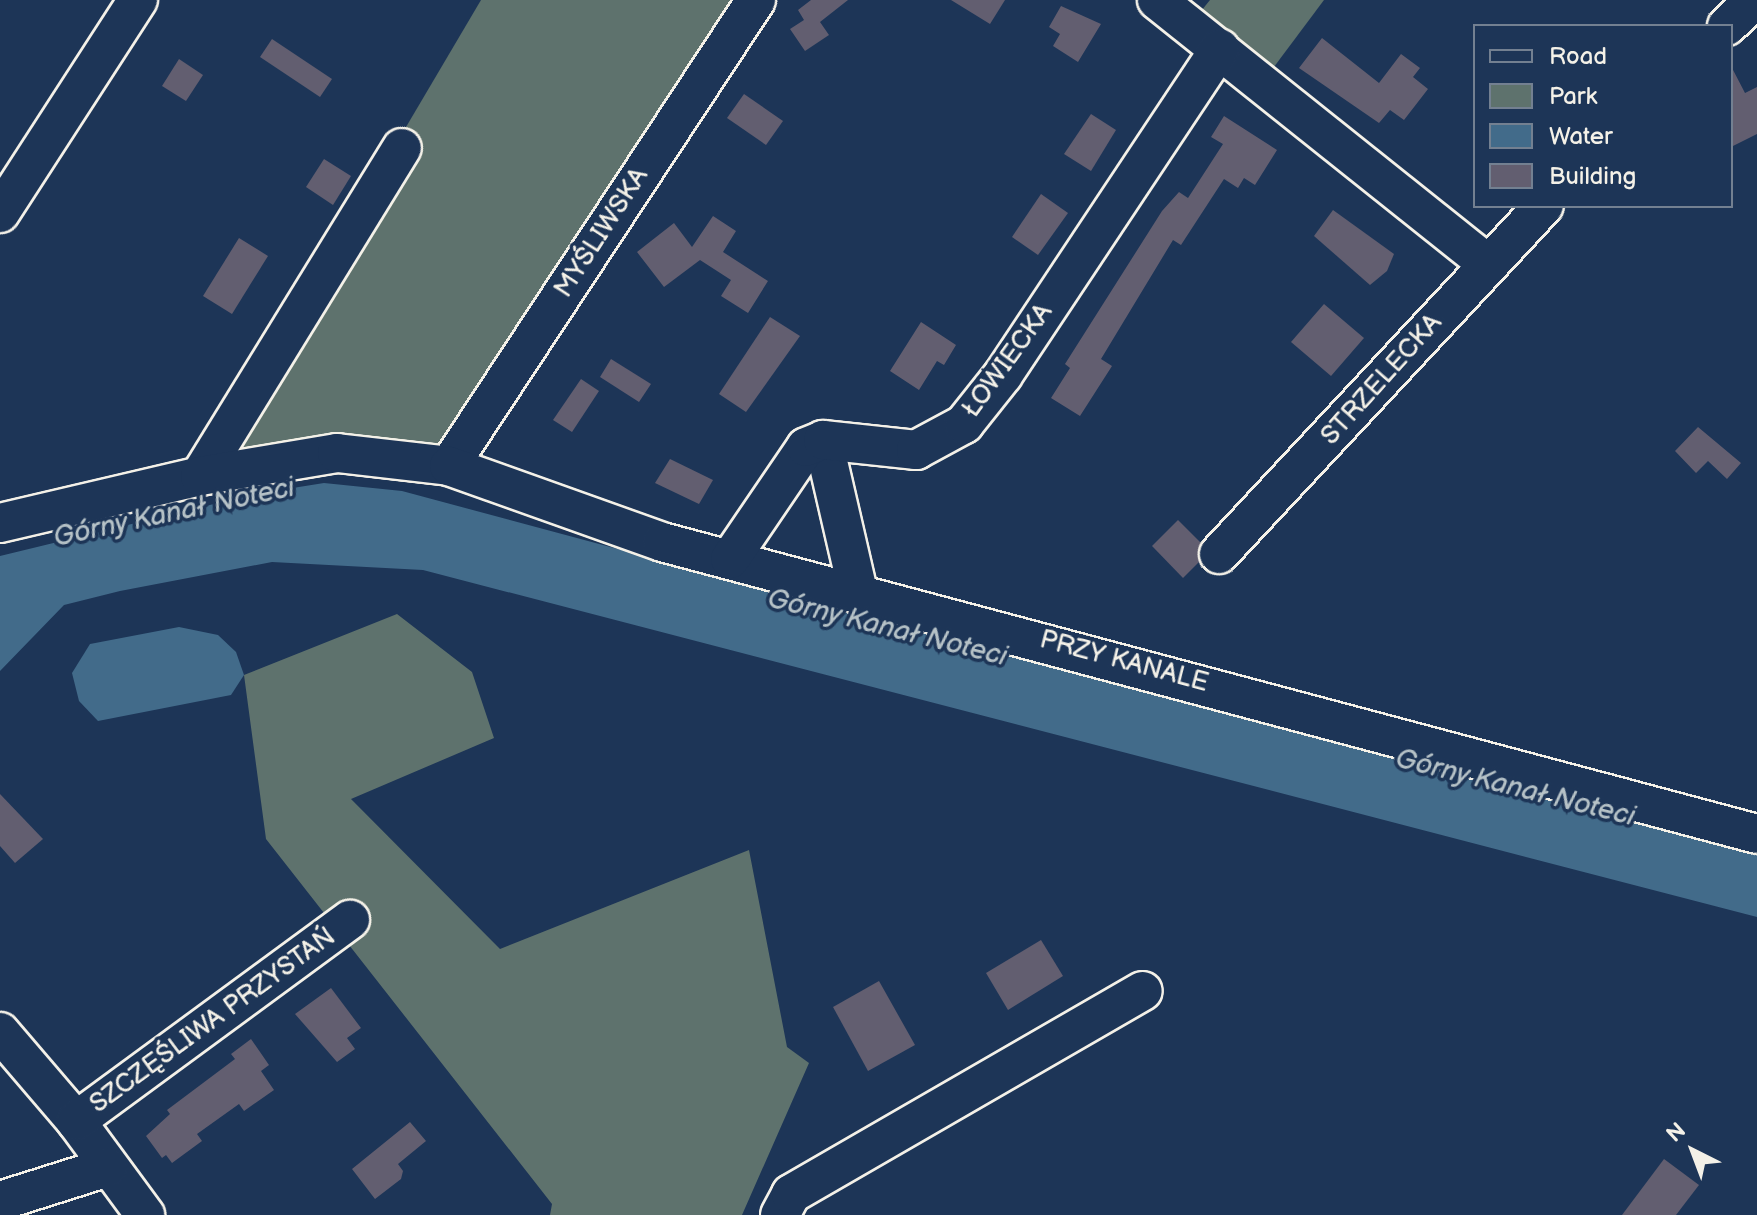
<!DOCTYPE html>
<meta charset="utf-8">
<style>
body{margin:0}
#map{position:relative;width:1757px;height:1215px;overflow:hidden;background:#1d3557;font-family:"Balsamiq Sans",sans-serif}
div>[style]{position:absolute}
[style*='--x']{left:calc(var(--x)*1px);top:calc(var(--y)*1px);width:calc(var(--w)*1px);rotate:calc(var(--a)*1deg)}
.green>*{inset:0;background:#5e726d}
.water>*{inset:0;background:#426b8a}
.building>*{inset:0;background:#625e70}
.roads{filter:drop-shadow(2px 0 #f4f1e8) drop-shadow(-2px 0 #f4f1e8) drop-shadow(0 2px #f4f1e8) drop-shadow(0 -2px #f4f1e8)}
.minor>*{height:38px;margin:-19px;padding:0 19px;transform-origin:19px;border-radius:19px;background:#1d3557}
span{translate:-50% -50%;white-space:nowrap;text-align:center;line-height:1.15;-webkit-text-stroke:7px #1d3557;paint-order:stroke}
.street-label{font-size:26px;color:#f4f1e8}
.water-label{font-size:28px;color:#b6c2c7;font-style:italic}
.legend{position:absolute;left:1473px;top:24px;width:260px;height:184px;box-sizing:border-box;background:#1d3557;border:2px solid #738091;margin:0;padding:10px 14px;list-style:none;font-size:24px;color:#f4f1e8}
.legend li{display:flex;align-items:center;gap:16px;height:40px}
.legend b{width:40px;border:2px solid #738091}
.north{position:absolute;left:1653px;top:1111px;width:80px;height:80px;-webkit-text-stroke:6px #1d3557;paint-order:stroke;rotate:318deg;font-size:22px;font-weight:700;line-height:32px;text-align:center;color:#f4f1e8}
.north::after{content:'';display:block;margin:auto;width:28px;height:36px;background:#f4f1e8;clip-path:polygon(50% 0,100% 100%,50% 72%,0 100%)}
</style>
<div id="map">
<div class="green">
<div style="clip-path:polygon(481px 0,734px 0,437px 451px,200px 476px)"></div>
<div style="clip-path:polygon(1210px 0,1324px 0,1265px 79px,1189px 26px)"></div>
<div style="clip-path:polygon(397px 614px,472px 672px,494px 738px,351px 799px,500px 949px,749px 850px,787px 1047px,809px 1063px,742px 1215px,550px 1215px,552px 1204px,266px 839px,244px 675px)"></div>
</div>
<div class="water">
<div style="clip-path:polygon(324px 483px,402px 491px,1757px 855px,1757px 917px,423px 570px,272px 562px,120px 591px,64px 605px,0 671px,0 556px,255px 494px)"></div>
<div style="clip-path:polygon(179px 627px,218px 635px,236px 652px,244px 675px,231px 695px,98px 721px,79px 701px,72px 673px,90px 644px)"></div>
</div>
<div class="building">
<div style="clip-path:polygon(811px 0,848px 0,820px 22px,829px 35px,805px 51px,790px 29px,804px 20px,798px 10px)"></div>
<div style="clip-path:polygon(951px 0,1005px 0,990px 24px)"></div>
<div style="clip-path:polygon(1061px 6px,1101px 24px,1078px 62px,1053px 46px,1060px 34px,1049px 27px)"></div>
<div style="clip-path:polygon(1322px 38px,1379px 83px,1401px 54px,1420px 68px,1413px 77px,1428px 89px,1404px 120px,1390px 110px,1379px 123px,1299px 68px)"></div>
<div style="clip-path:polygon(272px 39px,332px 79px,320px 97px,260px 57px)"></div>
<div style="clip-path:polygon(179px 59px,203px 75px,186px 101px,162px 86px)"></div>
<div style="clip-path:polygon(1731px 66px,1745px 93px,1757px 87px,1757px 134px,1731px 147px)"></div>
<div style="clip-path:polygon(744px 94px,783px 121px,766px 145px,727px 118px)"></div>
<div style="clip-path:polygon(1091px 114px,1116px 130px,1091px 171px,1064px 154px)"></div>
<div style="clip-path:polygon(1224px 116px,1277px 150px,1255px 185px,1244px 178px,1238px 188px,1224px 179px,1181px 245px,1173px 240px,1101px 359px,1112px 366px,1080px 416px,1051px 398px,1070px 368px,1065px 364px,1162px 211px,1179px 192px,1188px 198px,1223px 144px,1211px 137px)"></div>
<div style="clip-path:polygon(324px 159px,351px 176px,333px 205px,306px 187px)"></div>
<div style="clip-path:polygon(1041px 194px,1068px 213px,1038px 255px,1012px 237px)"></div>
<div style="clip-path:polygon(1333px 210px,1394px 254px,1387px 271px,1370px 285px,1314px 236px)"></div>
<div style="clip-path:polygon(713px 216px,736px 231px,723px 252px,768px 281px,748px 313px,721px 296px,731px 280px,700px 260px,664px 287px,637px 252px,674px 223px,692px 247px)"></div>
<div style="clip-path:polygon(239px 238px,268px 256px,232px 314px,203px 296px)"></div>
<div style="clip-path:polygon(1324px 304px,1364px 338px,1331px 376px,1291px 342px)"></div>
<div style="clip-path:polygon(770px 317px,800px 336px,746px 412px,719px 394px)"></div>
<div style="clip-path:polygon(921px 322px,956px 345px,944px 365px,937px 361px,919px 390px,890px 371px)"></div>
<div style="clip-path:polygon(611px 359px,651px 384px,639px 402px,600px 377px)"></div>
<div style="clip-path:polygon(581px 379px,599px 391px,572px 432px,553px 420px)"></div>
<div style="clip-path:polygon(1698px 427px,1741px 463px,1727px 479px,1708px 461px,1696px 473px,1675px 451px)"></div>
<div style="clip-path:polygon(670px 459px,713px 480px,699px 504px,655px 483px)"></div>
<div style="clip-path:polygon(1178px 520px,1201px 543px,1199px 562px,1183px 578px,1152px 546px)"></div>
<div style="clip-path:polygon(0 794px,43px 839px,15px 863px,0 846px)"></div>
<div style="clip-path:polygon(1041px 940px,1063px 976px,1008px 1010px,986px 973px)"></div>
<div style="clip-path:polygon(879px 981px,915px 1045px,868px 1071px,833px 1007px)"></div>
<div style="clip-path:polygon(331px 988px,361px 1028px,347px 1038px,355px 1049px,337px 1062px,295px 1014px)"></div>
<div style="clip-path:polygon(251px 1039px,269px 1065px,261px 1071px,274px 1090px,244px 1111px,239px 1104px,197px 1134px,202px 1141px,172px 1163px,166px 1155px,162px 1158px,146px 1136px,170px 1114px,167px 1110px,235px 1059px,231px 1054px)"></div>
<div style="clip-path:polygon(410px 1122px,426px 1141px,398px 1164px,403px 1171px,401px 1179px,375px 1199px,352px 1169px)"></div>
<div style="clip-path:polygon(1664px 1159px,1699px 1185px,1676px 1215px,1622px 1215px)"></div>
</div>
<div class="roads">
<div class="minor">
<div style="--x:1157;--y:0;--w:421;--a:38.6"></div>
<div style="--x:1727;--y:26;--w:37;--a:-44"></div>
<div style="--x:0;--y:213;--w:254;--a:-57.1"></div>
<div style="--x:823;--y:440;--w:156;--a:77"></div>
<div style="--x:449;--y:466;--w:558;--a:-56.62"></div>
<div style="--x:200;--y:476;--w:385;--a:-58.4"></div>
<div style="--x:0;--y:523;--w:205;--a:-13.2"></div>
<div style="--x:200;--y:476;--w:139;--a:-9.5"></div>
<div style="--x:337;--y:453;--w:113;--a:6.6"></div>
<div style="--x:449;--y:466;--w:226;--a:19.6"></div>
<div style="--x:662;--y:542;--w:1133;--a:14.93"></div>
<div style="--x:1219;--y:554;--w:476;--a:-47"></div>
<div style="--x:730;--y:559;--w:135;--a:-55.8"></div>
<div style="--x:806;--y:447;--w:18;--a:-22"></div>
<div style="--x:823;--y:440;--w:94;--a:6.1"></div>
<div style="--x:916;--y:450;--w:55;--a:-28.4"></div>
<div style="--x:964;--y:424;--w:63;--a:-51.5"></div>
<div style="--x:1003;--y:375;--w:392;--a:-56.4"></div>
<div style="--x:0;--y:1032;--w:117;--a:49.5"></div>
<div style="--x:76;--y:1121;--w:117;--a:53.7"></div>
<div style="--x:76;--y:1121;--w:340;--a:-36.3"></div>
<div style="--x:0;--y:1201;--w:113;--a:-17.5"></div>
<div style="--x:780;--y:1215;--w:24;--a:-62"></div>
<div style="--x:791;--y:1194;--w:406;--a:-30"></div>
</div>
</div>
<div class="street-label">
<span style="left:602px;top:233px;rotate:-57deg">MYŚLIWSKA</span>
<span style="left:1008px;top:361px;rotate:-54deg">ŁOWIECKA</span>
<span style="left:1382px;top:380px;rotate:-48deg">STRZELECKA</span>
<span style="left:1124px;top:662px;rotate:15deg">PRZY KANALE</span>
<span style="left:213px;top:1021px;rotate:-36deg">SZCZĘŚLIWA PRZYSTAŃ</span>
</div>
<div class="water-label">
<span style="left:174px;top:513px;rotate:-12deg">Górny Kanał Noteci</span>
<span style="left:887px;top:628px;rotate:14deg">Górny Kanał Noteci</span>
<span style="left:1515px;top:788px;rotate:14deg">Górny Kanał Noteci</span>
</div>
<ul class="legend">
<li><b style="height:10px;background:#1d3557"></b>Road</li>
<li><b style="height:22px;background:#5e726d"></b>Park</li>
<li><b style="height:22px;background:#426b8a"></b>Water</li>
<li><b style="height:22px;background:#625e70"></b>Building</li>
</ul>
<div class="north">N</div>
</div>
